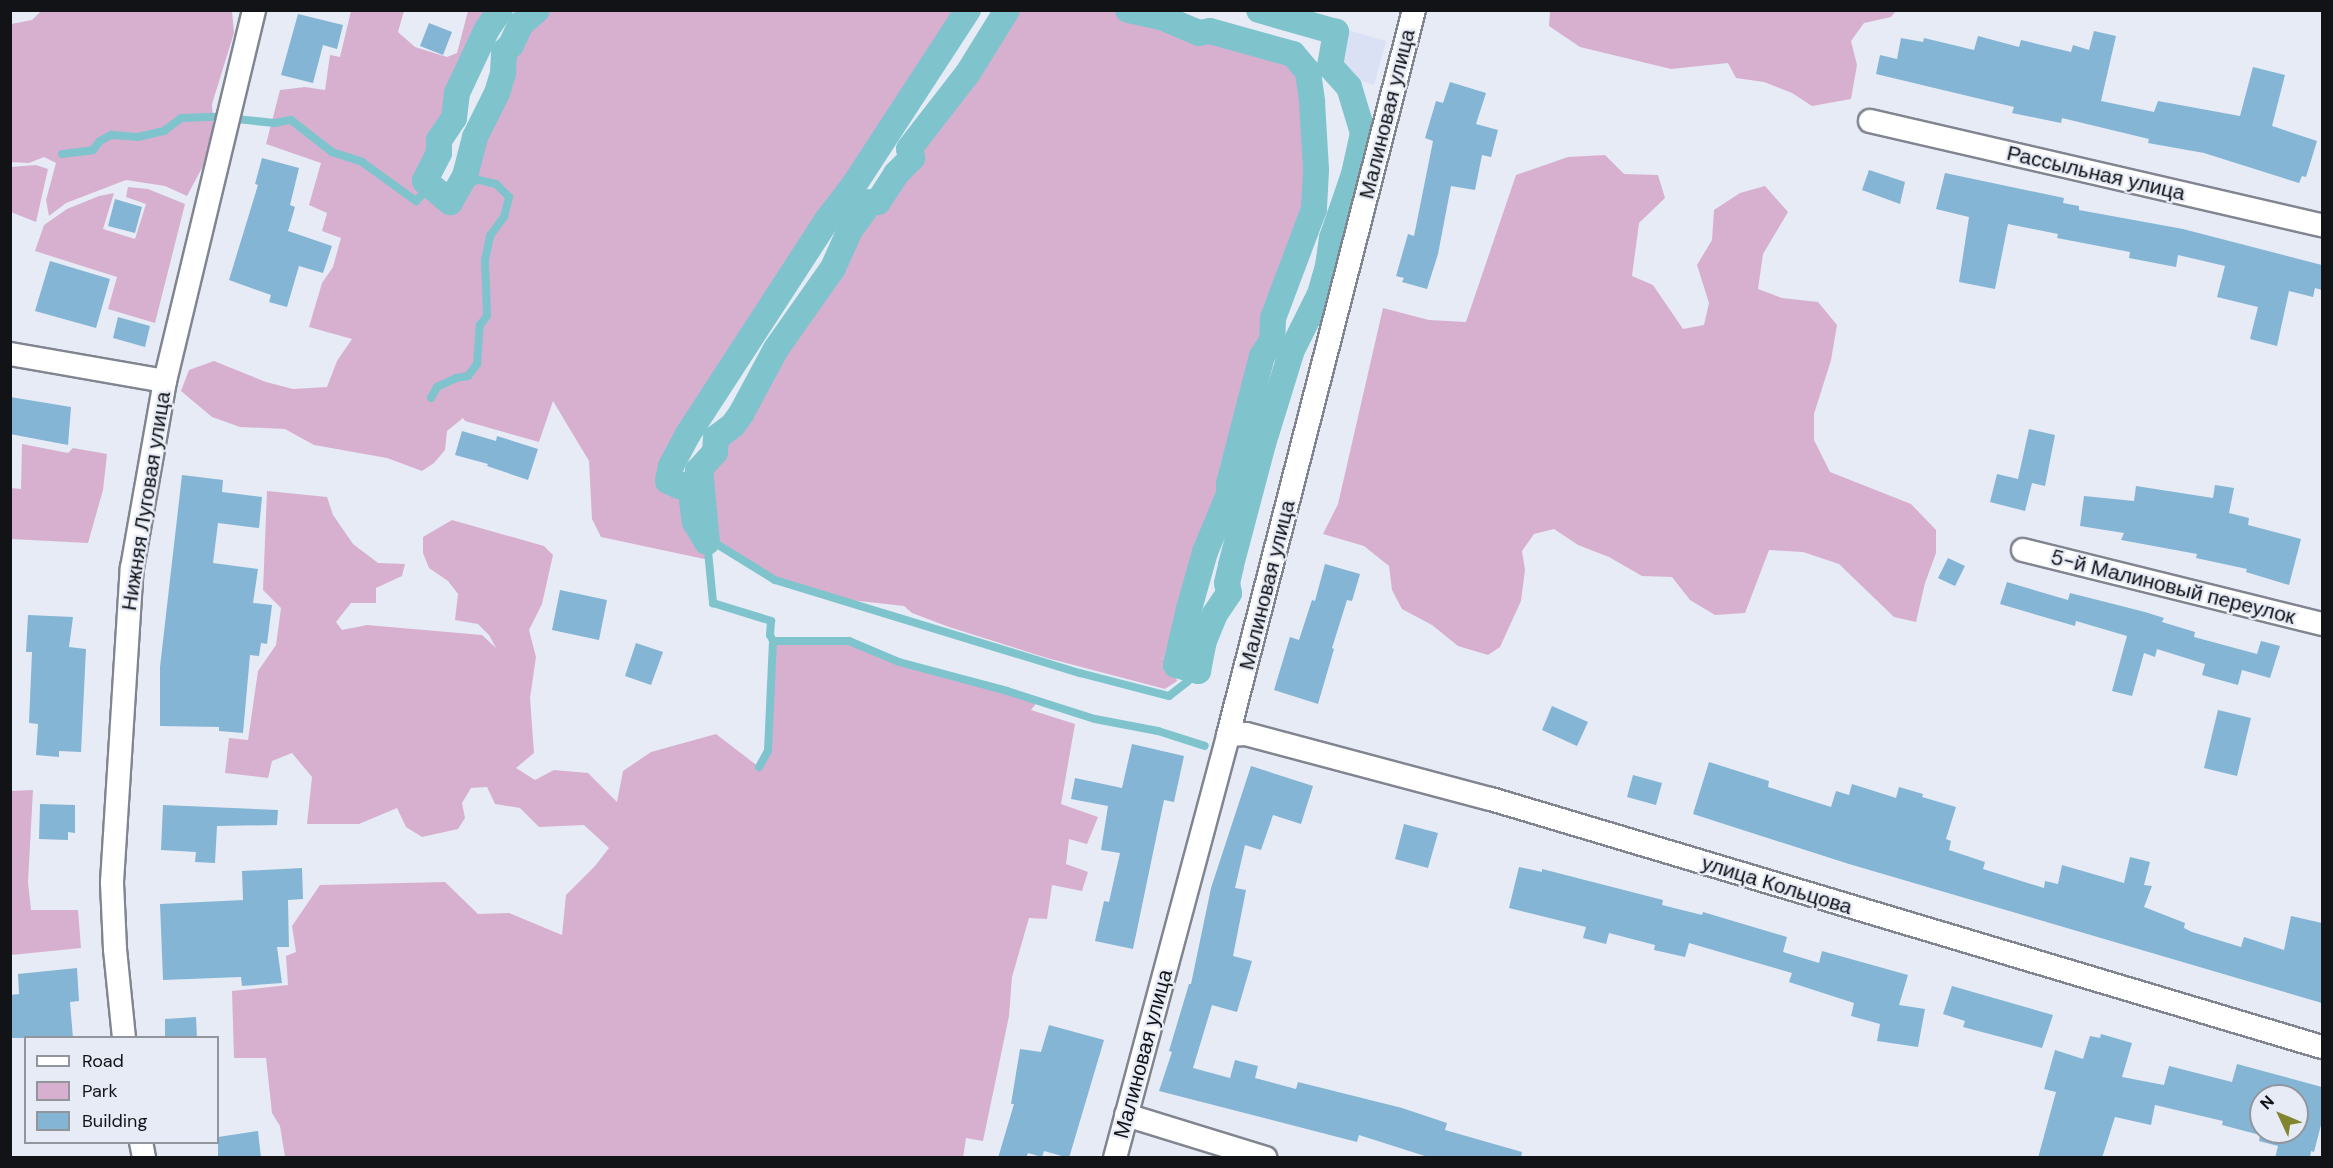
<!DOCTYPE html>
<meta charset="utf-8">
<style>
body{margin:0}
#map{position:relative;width:2333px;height:1168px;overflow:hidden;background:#e7ebf6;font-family:"DM Sans",sans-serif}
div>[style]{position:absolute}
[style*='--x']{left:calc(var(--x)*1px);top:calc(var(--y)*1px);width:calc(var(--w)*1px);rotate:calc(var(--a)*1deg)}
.built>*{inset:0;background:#dbe1f4}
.green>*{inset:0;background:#d7b0d0}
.stream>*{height:8px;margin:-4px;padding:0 4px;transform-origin:4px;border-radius:4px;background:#7fc4cd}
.canal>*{height:26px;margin:-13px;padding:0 13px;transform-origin:13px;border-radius:13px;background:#7fc4cd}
.building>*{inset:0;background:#84b5d5}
.roads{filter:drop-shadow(2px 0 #818590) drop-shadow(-2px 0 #818590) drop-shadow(0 2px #818590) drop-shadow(0 -2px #818590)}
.street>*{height:22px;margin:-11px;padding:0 11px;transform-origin:11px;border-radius:11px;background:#fff}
span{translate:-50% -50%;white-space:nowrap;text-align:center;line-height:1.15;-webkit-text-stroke:4.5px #e7ebf6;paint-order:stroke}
.street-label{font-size:21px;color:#111316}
.frame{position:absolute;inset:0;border:12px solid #111316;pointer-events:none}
.legend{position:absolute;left:24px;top:1036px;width:195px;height:108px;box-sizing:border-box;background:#e7ebf6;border:2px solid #91959c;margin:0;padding:8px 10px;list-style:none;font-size:18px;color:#111316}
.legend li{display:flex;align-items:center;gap:12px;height:30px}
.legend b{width:30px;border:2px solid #91959c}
.north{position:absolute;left:2249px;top:1084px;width:60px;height:60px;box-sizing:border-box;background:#e7ebf6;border:2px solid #91959c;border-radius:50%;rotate:314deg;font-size:16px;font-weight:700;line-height:24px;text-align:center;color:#111316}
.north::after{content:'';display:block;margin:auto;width:21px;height:27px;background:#818530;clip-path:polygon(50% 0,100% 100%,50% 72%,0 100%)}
</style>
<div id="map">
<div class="built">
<div style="clip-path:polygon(1341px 28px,1386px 41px,1374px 85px,1343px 75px,1334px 64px)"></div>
</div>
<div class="green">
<div style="clip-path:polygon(41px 11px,232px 11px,234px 33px,212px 104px,213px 125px,203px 166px,187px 196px,165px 186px,126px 180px,66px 203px,49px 216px,46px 200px,56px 163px,44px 157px,29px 163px,10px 162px,11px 24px,32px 20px)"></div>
<div style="clip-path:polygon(351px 11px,404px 11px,398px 32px,415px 47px,447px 57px,457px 53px,468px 11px,500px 11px,487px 29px,458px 93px,454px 118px,439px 140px,439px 153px,425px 181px,450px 202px,465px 176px,475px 137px,497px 93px,503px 73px,504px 52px,511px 45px,521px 24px,537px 11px,968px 11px,854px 185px,827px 220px,688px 434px,671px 466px,668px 481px,679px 486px,690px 484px,695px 522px,707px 542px,709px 560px,601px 537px,592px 519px,589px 461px,553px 401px,539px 442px,465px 421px,463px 418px,447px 431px,445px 450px,434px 463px,422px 471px,387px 458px,314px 445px,285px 429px,240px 427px,212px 417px,181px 391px,189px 370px,214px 361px,266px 382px,293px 389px,327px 387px,337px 361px,352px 339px,309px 327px,322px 283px,333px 267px,341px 238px,322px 231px,327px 213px,309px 205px,321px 163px,266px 144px,280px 90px,305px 87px,325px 90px,330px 55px,340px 57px)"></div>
<div style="clip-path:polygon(1007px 11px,1128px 11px,1161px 17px,1199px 32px,1210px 31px,1293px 54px,1308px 72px,1316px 170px,1314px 209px,1274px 318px,1272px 341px,1262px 356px,1229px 484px,1229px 494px,1205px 552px,1176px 665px,1158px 656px,1172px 664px,1177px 681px,1165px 689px,1047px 658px,949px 627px,912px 613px,904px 606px,823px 597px,775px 580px,706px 535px,701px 478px,698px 471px,715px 452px,716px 438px,733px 425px,741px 414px,776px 349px,833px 268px,850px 230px,870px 202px,878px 202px,896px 174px,912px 158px,909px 149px,968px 73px)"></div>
<div style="clip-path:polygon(1550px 11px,1550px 10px,1896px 11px,1891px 17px,1864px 23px,1851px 41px,1857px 65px,1851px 99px,1812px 106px,1792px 93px,1764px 82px,1736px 78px,1728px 63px,1671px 69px,1580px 47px,1549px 26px)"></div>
<div style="clip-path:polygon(1605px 155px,1624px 174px,1658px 175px,1665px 198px,1639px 223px,1632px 276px,1653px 285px,1683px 329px,1704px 325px,1709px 303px,1697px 265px,1712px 240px,1714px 210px,1740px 193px,1765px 186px,1788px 212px,1763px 254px,1758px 289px,1782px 298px,1818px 302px,1837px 325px,1831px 360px,1814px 414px,1814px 440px,1830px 472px,1911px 504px,1936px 530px,1936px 553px,1925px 583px,1916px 622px,1894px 617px,1839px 564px,1803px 552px,1769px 550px,1745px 613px,1715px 615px,1690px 600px,1672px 577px,1642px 576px,1609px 557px,1578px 545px,1554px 529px,1534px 534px,1522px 551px,1525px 570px,1521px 601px,1500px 647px,1488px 655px,1458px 646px,1432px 625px,1402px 609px,1392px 590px,1389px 566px,1364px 546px,1323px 534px,1338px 504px,1383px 308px,1429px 320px,1466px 322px,1516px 175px,1568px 157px)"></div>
<div style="clip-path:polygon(36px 165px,48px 169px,36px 222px,11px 212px,10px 167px)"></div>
<div style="clip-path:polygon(128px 187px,148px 189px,185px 204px,155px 323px,108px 309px,117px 277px,35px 251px,44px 225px,67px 209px,99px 196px,114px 193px,103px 229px,135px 239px,146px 204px,126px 197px)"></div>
<div style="clip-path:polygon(22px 444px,68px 453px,73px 448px,107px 454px,103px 490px,88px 543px,11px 539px,11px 488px,21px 489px)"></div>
<div style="clip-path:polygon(267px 491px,327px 497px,333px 515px,353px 544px,378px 563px,405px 564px,402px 576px,376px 588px,376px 603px,351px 603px,336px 622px,342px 630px,367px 625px,482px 635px,496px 648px,489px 635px,478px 624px,455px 620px,458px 594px,448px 581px,429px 568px,423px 553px,423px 537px,452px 520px,544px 546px,553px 555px,542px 604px,529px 630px,536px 657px,530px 698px,534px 753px,516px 768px,535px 780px,554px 770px,588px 773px,617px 802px,623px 771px,651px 752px,716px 734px,759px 767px,768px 751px,773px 641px,849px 641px,899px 662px,1038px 701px,1031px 710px,1075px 724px,1061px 804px,1098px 817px,1087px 844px,1069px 839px,1066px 864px,1088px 872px,1082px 891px,1052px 885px,1047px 919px,1029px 918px,1012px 977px,1009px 1016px,983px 1141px,966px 1138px,963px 1158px,285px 1157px,280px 1126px,272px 1113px,266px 1058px,234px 1058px,232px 991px,288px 985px,286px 956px,296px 952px,292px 926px,320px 885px,445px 882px,478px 914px,509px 913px,562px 935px,566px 895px,595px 866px,609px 848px,584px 825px,539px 827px,520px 808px,495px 804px,487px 787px,471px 788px,462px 803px,465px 818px,458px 829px,422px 837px,406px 827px,397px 808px,359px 824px,307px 824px,312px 777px,292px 753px,272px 761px,268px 778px,225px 773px,229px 738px,248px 740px,258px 671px,276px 645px,281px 608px,263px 590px)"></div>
<div style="clip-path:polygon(33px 790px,28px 882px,31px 910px,78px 910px,81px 948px,11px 955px,11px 791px)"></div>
</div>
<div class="stream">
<div style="--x:62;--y:154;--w:31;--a:-7"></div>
<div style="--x:93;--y:150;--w:11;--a:-52"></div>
<div style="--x:100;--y:141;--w:13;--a:-29"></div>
<div style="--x:111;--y:135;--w:27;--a:4"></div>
<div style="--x:138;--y:137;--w:27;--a:-13"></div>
<div style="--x:164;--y:131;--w:21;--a:-37"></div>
<div style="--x:181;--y:118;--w:35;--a:-2"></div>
<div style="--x:216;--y:117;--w:59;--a:5.8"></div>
<div style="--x:275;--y:123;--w:16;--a:-11"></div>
<div style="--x:291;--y:120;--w:52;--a:38"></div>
<div style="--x:332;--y:152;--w:32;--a:18"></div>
<div style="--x:362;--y:162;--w:67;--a:35.8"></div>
<div style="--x:416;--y:201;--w:21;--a:-45"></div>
<div style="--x:431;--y:398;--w:13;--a:-61"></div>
<div style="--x:437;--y:387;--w:21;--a:-25"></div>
<div style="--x:456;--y:378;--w:12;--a:-9"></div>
<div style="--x:468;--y:376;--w:15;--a:-53"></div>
<div style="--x:477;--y:364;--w:39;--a:-86"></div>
<div style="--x:480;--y:325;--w:11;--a:-52"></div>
<div style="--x:487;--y:316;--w:56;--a:-92"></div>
<div style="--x:485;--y:260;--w:25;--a:-78"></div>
<div style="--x:490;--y:236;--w:24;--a:-54"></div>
<div style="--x:504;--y:217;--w:21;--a:-76"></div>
<div style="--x:509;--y:197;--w:18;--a:-135"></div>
<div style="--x:496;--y:184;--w:18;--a:-167"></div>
<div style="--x:478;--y:180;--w:17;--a:167"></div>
<div style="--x:698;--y:471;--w:8;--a:67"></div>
<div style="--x:701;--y:478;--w:126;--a:84.5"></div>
<div style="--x:713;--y:603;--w:61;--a:17.2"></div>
<div style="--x:771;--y:621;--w:14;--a:94"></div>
<div style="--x:770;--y:635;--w:7;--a:63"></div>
<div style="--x:707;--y:538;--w:80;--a:31.7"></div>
<div style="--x:775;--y:580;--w:319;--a:17"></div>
<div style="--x:1080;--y:673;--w:92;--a:14.5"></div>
<div style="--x:1169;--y:696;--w:24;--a:-38"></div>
<div style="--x:1188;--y:681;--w:23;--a:-72"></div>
<div style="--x:759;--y:767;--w:18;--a:-61"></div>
<div style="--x:768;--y:751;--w:110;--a:-87.4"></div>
<div style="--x:773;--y:641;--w:76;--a:0"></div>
<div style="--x:849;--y:641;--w:54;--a:22.8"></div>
<div style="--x:899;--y:662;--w:112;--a:15"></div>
<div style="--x:1007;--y:691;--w:92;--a:17.7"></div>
<div style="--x:1095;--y:719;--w:64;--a:10.8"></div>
<div style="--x:1158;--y:731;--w:49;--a:17.7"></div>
</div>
<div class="canal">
<div style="--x:500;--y:10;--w:23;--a:124"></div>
<div style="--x:487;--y:29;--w:71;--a:115.1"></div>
<div style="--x:457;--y:93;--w:25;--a:97"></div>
<div style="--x:454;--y:118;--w:27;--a:124"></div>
<div style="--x:439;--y:140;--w:13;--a:90"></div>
<div style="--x:439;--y:153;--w:31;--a:117"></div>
<div style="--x:425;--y:181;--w:33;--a:40"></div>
<div style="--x:450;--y:202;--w:30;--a:-60"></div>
<div style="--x:465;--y:176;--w:40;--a:-75.6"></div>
<div style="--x:475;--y:137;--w:49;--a:-63.4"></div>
<div style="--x:497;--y:93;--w:21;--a:-73"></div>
<div style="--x:503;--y:73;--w:21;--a:-87"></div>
<div style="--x:504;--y:52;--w:10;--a:-45"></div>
<div style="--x:511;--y:45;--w:23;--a:-65"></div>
<div style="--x:521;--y:24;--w:21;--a:-41"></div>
<div style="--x:968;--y:10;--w:209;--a:123.1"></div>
<div style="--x:854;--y:185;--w:44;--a:127.6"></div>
<div style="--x:827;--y:220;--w:255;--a:123"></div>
<div style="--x:688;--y:434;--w:36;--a:118"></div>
<div style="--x:671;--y:466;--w:15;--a:101"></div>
<div style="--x:668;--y:481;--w:12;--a:24"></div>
<div style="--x:679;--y:486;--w:11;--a:-10"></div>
<div style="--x:690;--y:484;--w:38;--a:83"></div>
<div style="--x:695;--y:522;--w:23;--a:59"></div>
<div style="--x:707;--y:542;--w:64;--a:-95.4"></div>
<div style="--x:701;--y:478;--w:8;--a:-113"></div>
<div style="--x:698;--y:471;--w:25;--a:-48"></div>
<div style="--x:715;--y:452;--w:14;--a:-86"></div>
<div style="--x:716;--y:438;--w:21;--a:-37"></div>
<div style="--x:733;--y:425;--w:14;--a:-54"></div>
<div style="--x:741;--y:414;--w:74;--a:-61.7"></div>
<div style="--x:776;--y:349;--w:99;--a:-54.9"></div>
<div style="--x:833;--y:268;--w:42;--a:-65.9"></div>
<div style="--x:850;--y:230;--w:34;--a:-54"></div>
<div style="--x:870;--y:202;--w:8;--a:0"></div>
<div style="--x:878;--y:202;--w:33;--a:-57"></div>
<div style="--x:896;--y:174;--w:23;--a:-45"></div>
<div style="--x:912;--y:158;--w:9;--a:-108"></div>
<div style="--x:909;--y:149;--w:96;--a:-52.2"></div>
<div style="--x:968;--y:73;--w:74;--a:-58.2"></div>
<div style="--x:1128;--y:10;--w:34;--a:12"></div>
<div style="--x:1161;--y:17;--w:41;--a:22.8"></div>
<div style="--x:1199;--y:33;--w:11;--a:-10"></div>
<div style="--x:1210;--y:31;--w:86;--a:15.5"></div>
<div style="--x:1293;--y:54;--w:23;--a:50"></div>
<div style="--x:1308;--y:72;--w:30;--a:82"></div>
<div style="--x:1312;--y:102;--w:68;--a:86.6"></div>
<div style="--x:1316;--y:170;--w:39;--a:93"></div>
<div style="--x:1314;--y:209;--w:116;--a:110.6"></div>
<div style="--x:1273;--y:318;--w:23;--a:92"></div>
<div style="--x:1272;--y:341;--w:18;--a:124"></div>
<div style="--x:1262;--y:356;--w:132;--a:104.5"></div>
<div style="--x:1229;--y:484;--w:10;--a:90"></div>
<div style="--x:1229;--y:494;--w:63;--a:112.5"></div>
<div style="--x:1205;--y:552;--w:59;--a:105.7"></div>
<div style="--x:1189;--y:609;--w:57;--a:103.1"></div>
<div style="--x:1176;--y:665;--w:23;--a:15"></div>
<div style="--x:1198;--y:671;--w:31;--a:-79"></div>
<div style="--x:1204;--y:641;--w:29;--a:-68"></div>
<div style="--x:1215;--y:614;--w:25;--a:-56"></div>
<div style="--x:1229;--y:593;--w:10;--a:-101"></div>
<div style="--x:1227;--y:583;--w:18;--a:-77"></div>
<div style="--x:1231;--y:565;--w:125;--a:-75.2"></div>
<div style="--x:1263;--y:444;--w:98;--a:-72.9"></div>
<div style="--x:1292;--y:350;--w:63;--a:-63.4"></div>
<div style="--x:1320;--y:294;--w:29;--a:-74"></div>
<div style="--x:1328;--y:266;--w:28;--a:-82"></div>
<div style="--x:1332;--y:238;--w:68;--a:-71"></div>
<div style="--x:1354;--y:174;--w:42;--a:-77.6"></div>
<div style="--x:1363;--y:133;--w:48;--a:-106.9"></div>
<div style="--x:1349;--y:87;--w:28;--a:-132"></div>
<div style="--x:1330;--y:66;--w:35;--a:-80"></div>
<div style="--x:1336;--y:32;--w:80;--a:-164.1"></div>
</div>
<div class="building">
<div style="clip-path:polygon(298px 14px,343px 25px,337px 49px,323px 45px,313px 83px,281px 75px)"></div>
<div style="clip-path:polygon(429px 23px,452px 32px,443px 55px,420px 46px)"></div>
<div style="clip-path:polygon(2094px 31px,2116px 36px,2101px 101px,2154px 112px,2158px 101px,2240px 116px,2253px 67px,2285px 75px,2272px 126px,2317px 141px,2306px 177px,2302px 176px,2299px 183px,2204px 153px,2148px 143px,2149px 139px,2062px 118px,2061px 123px,2012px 113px,2014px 107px,1876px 74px,1880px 55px,1897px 59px,1901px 38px,1923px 42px,1924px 38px,1974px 50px,1978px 36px,2019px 47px,2021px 40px,2071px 52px,2073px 45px,2089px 50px)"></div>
<div style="clip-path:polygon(1450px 82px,1486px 93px,1476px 124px,1498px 130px,1491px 157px,1482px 155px,1475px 190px,1451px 186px,1438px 254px,1427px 289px,1402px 282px,1404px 278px,1396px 276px,1408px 234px,1414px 236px,1433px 141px,1425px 138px,1436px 101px,1443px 103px)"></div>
<div style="clip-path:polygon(262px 158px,299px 168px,290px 205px,295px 207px,288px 231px,332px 246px,323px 273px,299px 266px,287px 307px,269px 302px,271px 295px,229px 280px,258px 185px,255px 184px)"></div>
<div style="clip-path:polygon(1869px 170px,1905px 182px,1900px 204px,1862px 190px)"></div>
<div style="clip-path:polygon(1945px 173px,2064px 198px,2063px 203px,2079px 206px,2079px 210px,2183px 229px,2322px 265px,2322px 290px,2315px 288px,2313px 297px,2289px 291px,2277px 346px,2250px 339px,2258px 307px,2217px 297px,2225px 266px,2178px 255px,2176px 267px,2129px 258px,2130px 252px,2057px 238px,2058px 234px,2008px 224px,1995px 289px,1959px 282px,1969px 217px,1936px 209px)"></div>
<div style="clip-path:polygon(115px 199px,142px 207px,135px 233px,108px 226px)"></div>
<div style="clip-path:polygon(50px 261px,110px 279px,96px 328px,35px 311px)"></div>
<div style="clip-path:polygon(118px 317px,150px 326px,145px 347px,113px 338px)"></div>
<div style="clip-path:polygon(10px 397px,71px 407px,68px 445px,10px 434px)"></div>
<div style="clip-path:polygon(2029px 429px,2055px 435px,2045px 486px,2032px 483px,2025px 511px,1990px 502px,1997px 474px,2018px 479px)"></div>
<div style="clip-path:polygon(462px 431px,496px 441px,497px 436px,538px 449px,528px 480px,487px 466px,488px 464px,455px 455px)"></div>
<div style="clip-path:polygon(182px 475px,223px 480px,222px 492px,262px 497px,259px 528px,218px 523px,213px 563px,258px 569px,253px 603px,272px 605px,267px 644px,261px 643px,259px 656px,250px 655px,243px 733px,219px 731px,219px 727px,160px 726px,160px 667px)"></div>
<div style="clip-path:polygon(2215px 485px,2234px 488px,2229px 513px,2249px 518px,2248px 525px,2301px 539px,2289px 585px,2246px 572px,2247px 569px,2196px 558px,2197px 554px,2121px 540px,2124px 533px,2080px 526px,2084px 496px,2134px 501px,2136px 486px,2213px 498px)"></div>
<div style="clip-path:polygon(1948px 558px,1965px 566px,1955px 586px,1938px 578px)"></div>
<div style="clip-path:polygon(1325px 564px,1360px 574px,1352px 601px,1347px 600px,1332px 648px,1334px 649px,1318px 704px,1274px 690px,1290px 637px,1299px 640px,1312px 600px,1315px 601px)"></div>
<div style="clip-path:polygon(2007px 582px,2068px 600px,2070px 593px,2145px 612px,2164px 618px,2162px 622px,2195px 632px,2194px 637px,2257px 654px,2261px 641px,2280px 646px,2270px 678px,2242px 670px,2238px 685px,2202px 675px,2205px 664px,2157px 649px,2155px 657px,2144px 653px,2132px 696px,2112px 691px,2127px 636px,2076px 621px,2075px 626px,2000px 604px)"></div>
<div style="clip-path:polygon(560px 590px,607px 600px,599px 640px,552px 630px)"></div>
<div style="clip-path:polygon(28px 615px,73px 617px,69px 647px,86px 649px,81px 752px,59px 751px,59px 757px,36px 755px,38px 724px,29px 723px,32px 652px,26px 652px)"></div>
<div style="clip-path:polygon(636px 643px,663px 652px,651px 685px,625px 676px)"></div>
<div style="clip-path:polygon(1552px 706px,1588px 722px,1577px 746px,1542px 730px)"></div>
<div style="clip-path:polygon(2218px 710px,2251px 718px,2237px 776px,2204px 768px)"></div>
<div style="clip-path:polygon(1132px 744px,1184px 756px,1174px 802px,1164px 800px,1133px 949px,1095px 941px,1104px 901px,1109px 902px,1120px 853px,1101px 850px,1108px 806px,1071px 799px,1075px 778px,1122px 788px)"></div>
<div style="clip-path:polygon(1709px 762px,1769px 781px,1768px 787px,1831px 807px,1836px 791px,1849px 795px,1852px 784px,1896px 798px,1899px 787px,1923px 794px,1922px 797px,1956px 807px,1946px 839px,1951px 841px,1949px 850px,1985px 862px,1983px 869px,2044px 888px,2045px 881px,2058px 884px,2062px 865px,2124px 883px,2130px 857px,2150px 862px,2144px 885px,2152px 886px,2144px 907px,2185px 923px,2184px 928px,2192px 932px,2241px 947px,2244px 937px,2284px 950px,2291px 916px,2322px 923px,2322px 1003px,1849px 864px,1693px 814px)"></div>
<div style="clip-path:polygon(1251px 766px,1313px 786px,1301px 824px,1273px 815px,1261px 850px,1245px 845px,1235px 888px,1246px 890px,1233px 956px,1252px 961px,1237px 1012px,1212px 1005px,1193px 1068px,1230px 1078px,1235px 1060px,1258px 1066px,1255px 1078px,1296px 1089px,1298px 1082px,1402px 1108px,1447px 1123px,1445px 1130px,1522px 1152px,1521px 1158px,1431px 1158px,1359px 1135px,1357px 1142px,1159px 1091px,1172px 1052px,1169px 1051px,1189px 984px,1191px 984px,1211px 888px)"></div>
<div style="clip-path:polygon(1633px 775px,1662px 783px,1656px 805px,1627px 797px)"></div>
<div style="clip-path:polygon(40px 804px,75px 805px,75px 833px,68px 832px,68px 840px,39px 839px)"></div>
<div style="clip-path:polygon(163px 805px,278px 810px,277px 825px,217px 826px,215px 863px,195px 862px,196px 852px,161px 850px)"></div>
<div style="clip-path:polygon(1404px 824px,1438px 833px,1428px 868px,1395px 859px)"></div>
<div style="clip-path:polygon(1519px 867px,1542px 872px,1542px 869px,1663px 900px,1662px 905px,1702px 915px,1703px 912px,1787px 937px,1783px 952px,1819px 963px,1822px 951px,1908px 975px,1899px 1005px,1925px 1009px,1918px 1047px,1877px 1041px,1880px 1024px,1851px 1016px,1854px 1003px,1789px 982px,1792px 973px,1689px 943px,1685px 957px,1654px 950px,1655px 945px,1609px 933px,1606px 944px,1583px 938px,1586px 927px,1509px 908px)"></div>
<div style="clip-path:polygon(302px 868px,303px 899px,288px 900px,289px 947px,277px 947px,282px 983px,242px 986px,241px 977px,163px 980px,160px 904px,243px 900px,242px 871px)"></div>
<div style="clip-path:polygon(77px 968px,79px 1001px,70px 1002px,73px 1038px,10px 1038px,10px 995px,19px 994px,18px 974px)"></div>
<div style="clip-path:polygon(1952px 986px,2053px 1015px,2042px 1048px,1963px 1027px,1965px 1021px,1943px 1014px)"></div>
<div style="clip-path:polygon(196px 1017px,197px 1038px,165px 1038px,165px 1019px)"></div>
<div style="clip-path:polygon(1049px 1025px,1104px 1040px,1069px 1158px,1044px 1151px,1042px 1157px,1028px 1153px,1026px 1158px,998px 1158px,1014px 1104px,1011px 1104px,1020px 1049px,1041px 1052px)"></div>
<div style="clip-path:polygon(evenodd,2101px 1034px,2132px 1043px,2122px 1077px,2164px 1085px,2169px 1066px,2232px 1082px,2237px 1064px,2322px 1087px,2322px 1121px,2314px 1152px,2311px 1151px,2310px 1158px,2275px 1158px,2278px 1146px,2259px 1141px,2260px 1135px,2222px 1125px,2223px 1121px,2155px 1105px,2151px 1125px,2115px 1117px,2102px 1158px,2038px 1158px,2056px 1092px,2044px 1089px,2055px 1050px,2083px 1059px,2090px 1036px,2100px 1038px,2101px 1034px,2261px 1096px,2297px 1096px,2297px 1132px,2261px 1132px,2261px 1096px)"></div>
<div style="clip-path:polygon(258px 1131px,261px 1158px,218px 1158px,218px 1137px)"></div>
</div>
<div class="roads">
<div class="street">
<div style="--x:1870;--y:121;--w:464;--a:13"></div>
<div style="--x:10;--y:354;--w:157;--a:9.9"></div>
<div style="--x:2023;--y:550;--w:308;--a:13.9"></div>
<div style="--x:1228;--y:735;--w:18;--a:-3"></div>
<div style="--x:1246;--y:734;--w:253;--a:14.9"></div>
<div style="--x:1491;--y:799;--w:867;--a:16.62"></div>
<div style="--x:124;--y:1038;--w:89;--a:-95.8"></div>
<div style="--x:115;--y:949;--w:67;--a:-92.6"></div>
<div style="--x:112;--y:882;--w:315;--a:-86.4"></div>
<div style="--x:132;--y:568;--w:190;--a:-80"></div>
<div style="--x:165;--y:381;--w:382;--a:-76.5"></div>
<div style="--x:1126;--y:1115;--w:146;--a:17.1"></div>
<div style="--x:141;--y:1142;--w:16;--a:79"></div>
<div style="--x:1115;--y:1158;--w:438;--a:-75"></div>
<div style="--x:1228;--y:735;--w:748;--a:-75.61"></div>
</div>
</div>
<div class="street-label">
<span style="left:1387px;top:114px;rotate:-76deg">Малиновая улица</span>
<span style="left:2096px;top:173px;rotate:13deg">Рассыльная улица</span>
<span style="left:146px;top:501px;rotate:-81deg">Нижняя Луговая улица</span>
<span style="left:1267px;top:585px;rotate:-76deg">Малиновая улица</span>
<span style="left:2173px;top:587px;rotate:14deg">5-й Малиновый переулок</span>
<span style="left:1777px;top:885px;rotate:17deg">улица Кольцова</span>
<span style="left:1143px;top:1054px;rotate:-75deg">Малиновая улица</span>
</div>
<div class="frame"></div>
<ul class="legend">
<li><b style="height:8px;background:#fff"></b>Road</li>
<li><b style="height:16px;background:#d7b0d0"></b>Park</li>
<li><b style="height:16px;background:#84b5d5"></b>Building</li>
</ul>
<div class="north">N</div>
</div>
